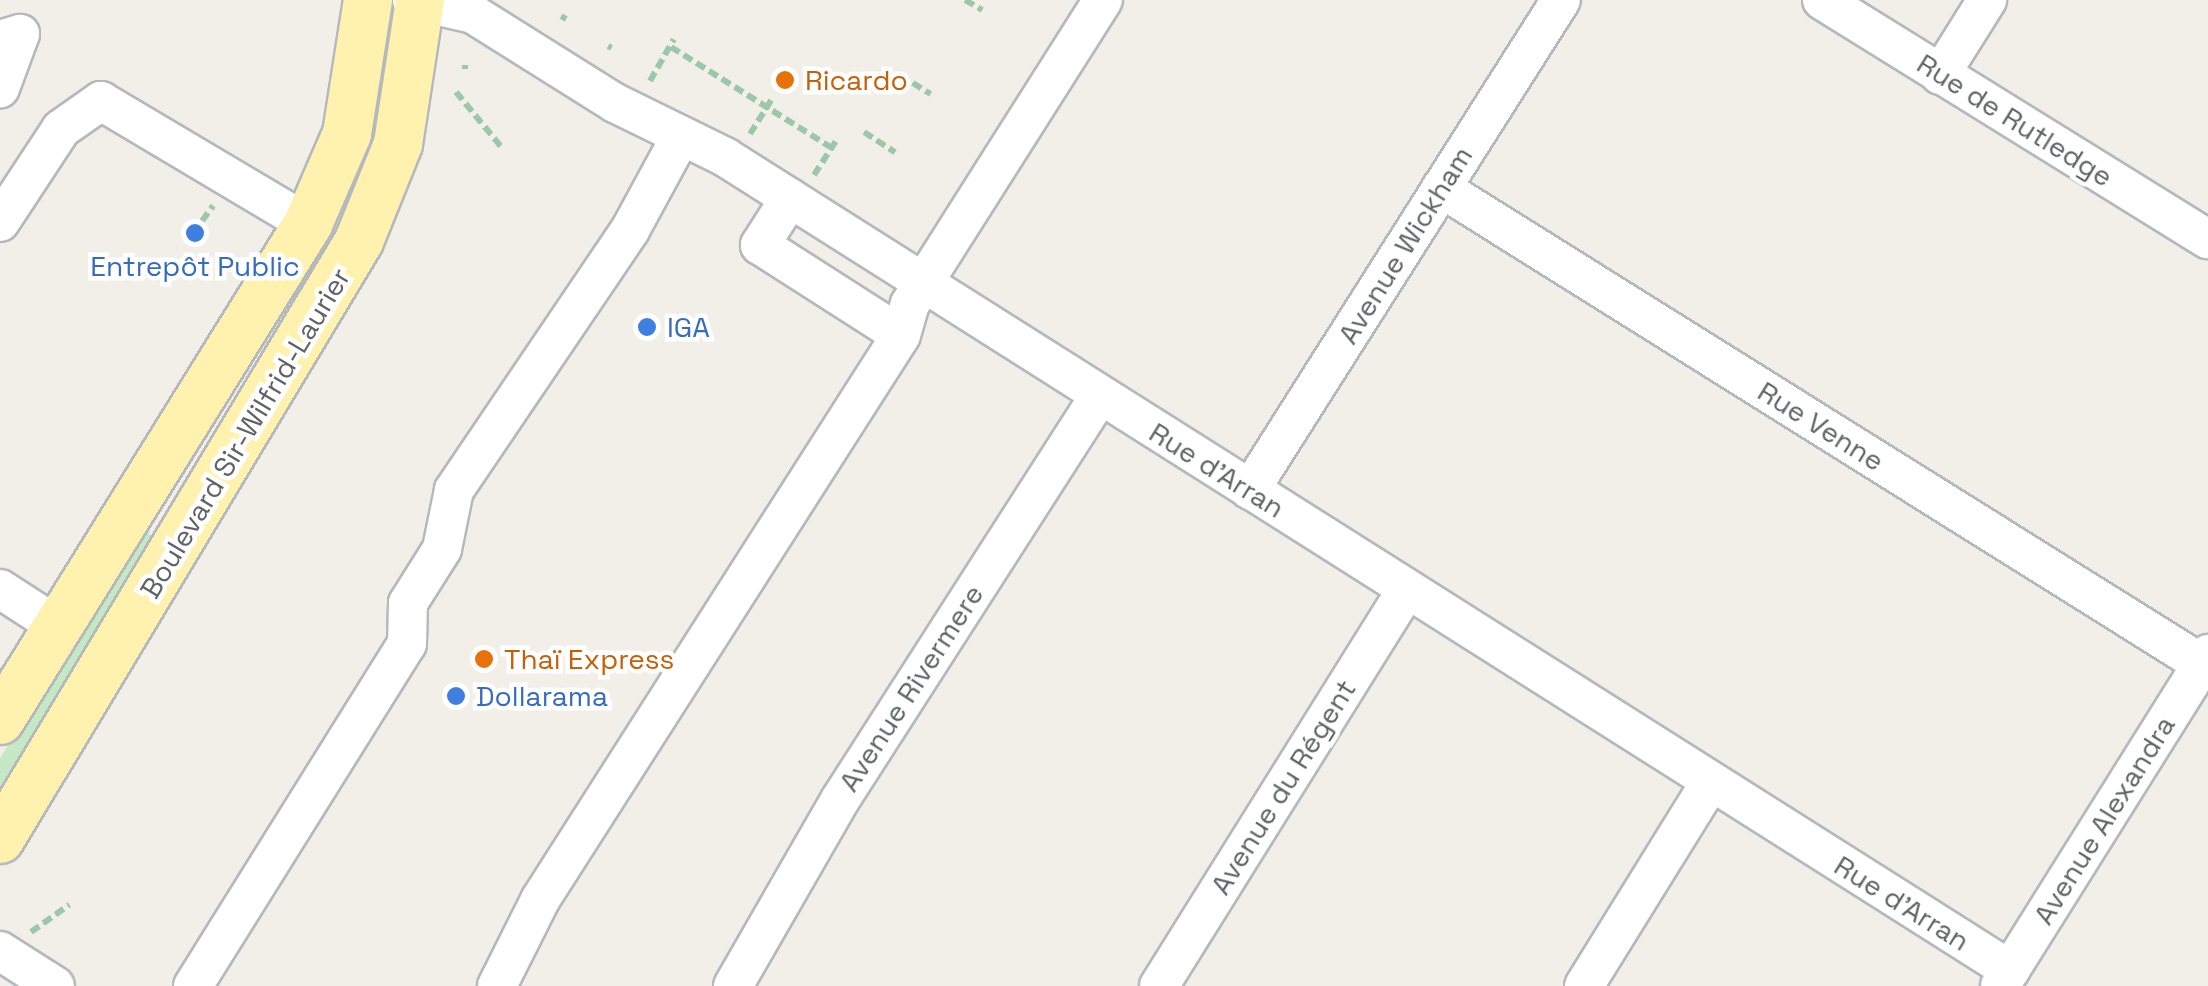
<!DOCTYPE html>
<meta charset="utf-8">
<style>
body{margin:0}
#map{position:relative;width:2208px;height:986px;overflow:hidden;background:#f1efe8;font-family:"Space Grotesk",sans-serif}
div>[style]{position:absolute}
[style*='--x']{left:calc(var(--x)*1px);top:calc(var(--y)*1px);width:calc(var(--w)*1px);rotate:calc(var(--a)*1deg)}
.green>*{inset:0;background:#c5e8c5}
.path>*{height:6px;margin-top:-3px;transform-origin:0;background:repeating-linear-gradient(90deg,#9cc7a9 0 10px,transparent 0 15px)}
.roads{filter:drop-shadow(2px 0 #b5b8bc) drop-shadow(-2px 0 #b5b8bc) drop-shadow(0 2px #b5b8bc) drop-shadow(0 -2px #b5b8bc)}
.minor>*{height:38px;margin:-19px;padding:0 19px;transform-origin:19px;border-radius:19px;background:#fff}
.major>*{height:48px;margin:-24px;padding:0 24px;transform-origin:24px;border-radius:24px;background:#fff2af}
.dots>*{width:28px;height:28px;translate:-50% -50%;box-sizing:border-box;border:5px solid #fff;border-radius:50%}
span{translate:-50% -50%;white-space:nowrap;text-align:center;line-height:1.15;-webkit-text-stroke:9px #fff;paint-order:stroke}
.food-label{font-size:28px;color:#c56008}
.left{translate:0 -50%;text-align:left}
.street-label{font-size:28px;color:#5f6368}
.shop-label{font-size:28px;color:#366cbe}
</style>
<div id="map">
<div class="green">
<div style="clip-path:polygon(145px 531px,153px 536px,0 791px,0 758px)"></div>
</div>
<div class="path">
<div style="--x:965;--y:0;--w:20;--a:30"></div>
<div style="--x:561;--y:16;--w:6;--a:31"></div>
<div style="--x:608;--y:46;--w:4;--a:27"></div>
<div style="--x:671;--y:47;--w:190;--a:32.1"></div>
<div style="--x:465;--y:65;--w:4;--a:90"></div>
<div style="--x:900;--y:75;--w:36;--a:32"></div>
<div style="--x:650;--y:81;--w:48;--a:-60.3"></div>
<div style="--x:456;--y:92;--w:74;--a:50.5"></div>
<div style="--x:864;--y:132;--w:37;--a:33"></div>
<div style="--x:750;--y:134;--w:40;--a:-58"></div>
<div style="--x:814;--y:175;--w:40;--a:-57.1"></div>
<div style="--x:202;--y:221;--w:19;--a:-54"></div>
<div style="--x:31;--y:932;--w:47;--a:-35.4"></div>
</div>
<div class="roads">
<div class="minor">
<div style="--x:412;--y:0;--w:63;--a:12.9"></div>
<div style="--x:473;--y:14;--w:168;--a:32.1"></div>
<div style="--x:615;--y:103;--w:123;--a:26.1"></div>
<div style="--x:725;--y:157;--w:1521;--a:32.32"></div>
<div style="--x:1822;--y:0;--w:454;--a:31.8"></div>
<div style="--x:0;--y:40;--w:21;--a:-17"></div>
<div style="--x:20;--y:34;--w:58;--a:110.3"></div>
<div style="--x:1940;--y:75;--w:89;--a:-57.9"></div>
<div style="--x:1441;--y:188;--w:898;--a:32.03"></div>
<div style="--x:790;--y:198;--w:56;--a:122.6"></div>
<div style="--x:760;--y:245;--w:167;--a:32.6"></div>
<div style="--x:901;--y:335;--w:32;--a:-74"></div>
<div style="--x:910;--y:304;--w:360;--a:-57.6"></div>
<div style="--x:0;--y:222;--w:111;--a:-56.7"></div>
<div style="--x:61;--y:129;--w:49;--a:-35"></div>
<div style="--x:101;--y:101;--w:241;--a:30.7"></div>
<div style="--x:1250;--y:490;--w:580;--a:-57.6"></div>
<div style="--x:0;--y:589;--w:70;--a:32.8"></div>
<div style="--x:0;--y:951;--w:65;--a:32.5"></div>
<div style="--x:193;--y:986;--w:403;--a:-58"></div>
<div style="--x:407;--y:644;--w:41;--a:-88.6"></div>
<div style="--x:408;--y:603;--w:64;--a:-57.8"></div>
<div style="--x:442;--y:549;--w:60;--a:-78.5"></div>
<div style="--x:454;--y:490;--w:314;--a:-55.9"></div>
<div style="--x:630;--y:230;--w:107;--a:-61.5"></div>
<div style="--x:497;--y:986;--w:96;--a:-63.4"></div>
<div style="--x:540;--y:900;--w:670;--a:-57.42"></div>
<div style="--x:733;--y:986;--w:215;--a:-60.1"></div>
<div style="--x:840;--y:800;--w:480;--a:-57.3"></div>
<div style="--x:1159;--y:986;--w:468;--a:-58"></div>
<div style="--x:1584;--y:986;--w:239;--a:-58.2"></div>
<div style="--x:2000;--y:986;--w:392;--a:-57.9"></div>
</div>
<div class="major">
<div style="--x:0;--y:720;--w:584;--a:-58.16"></div>
<div style="--x:308;--y:224;--w:98;--a:-66.6"></div>
<div style="--x:347;--y:134;--w:136;--a:-81.1"></div>
<div style="--x:0;--y:839;--w:697;--a:-59.02"></div>
<div style="--x:359;--y:241;--w:105;--a:-68.1"></div>
<div style="--x:398;--y:144;--w:146;--a:-81.3"></div>
</div>
</div>
<div class="dots">
<div style="left:785px;top:80px;background:#e8710a"></div>
<div style="left:195px;top:233px;background:#3f7fe0"></div>
<div style="left:647px;top:327px;background:#3f7fe0"></div>
<div style="left:484px;top:659px;background:#e8710a"></div>
<div style="left:456px;top:696px;background:#3f7fe0"></div>
</div>
<div class="food-label">
<span class="left" style="left:805px;top:80px">Ricardo</span>
<span class="left" style="left:504px;top:659px">Thaï Express</span>
</div>
<div class="street-label">
<span style="left:2015px;top:120px;rotate:32deg">Rue de Rutledge</span>
<span style="left:1405px;top:245px;rotate:-58deg">Avenue Wickham</span>
<span style="left:1821px;top:426px;rotate:32deg">Rue Venne</span>
<span style="left:245px;top:433px;rotate:-59deg">Boulevard Sir-Wilfrid-Laurier</span>
<span style="left:1217px;top:470px;rotate:32deg">Rue d'Arran</span>
<span style="left:911px;top:688px;rotate:-57deg">Avenue Rivermere</span>
<span style="left:1283px;top:787px;rotate:-58deg">Avenue du Régent</span>
<span style="left:2104px;top:820px;rotate:-58deg">Avenue Alexandra</span>
<span style="left:1902px;top:903px;rotate:32deg">Rue d'Arran</span>
</div>
<div class="shop-label">
<span style="left:195px;top:266px">Entrepôt Public</span>
<span class="left" style="left:667px;top:327px">IGA</span>
<span class="left" style="left:476px;top:696px">Dollarama</span>
</div>
</div>
